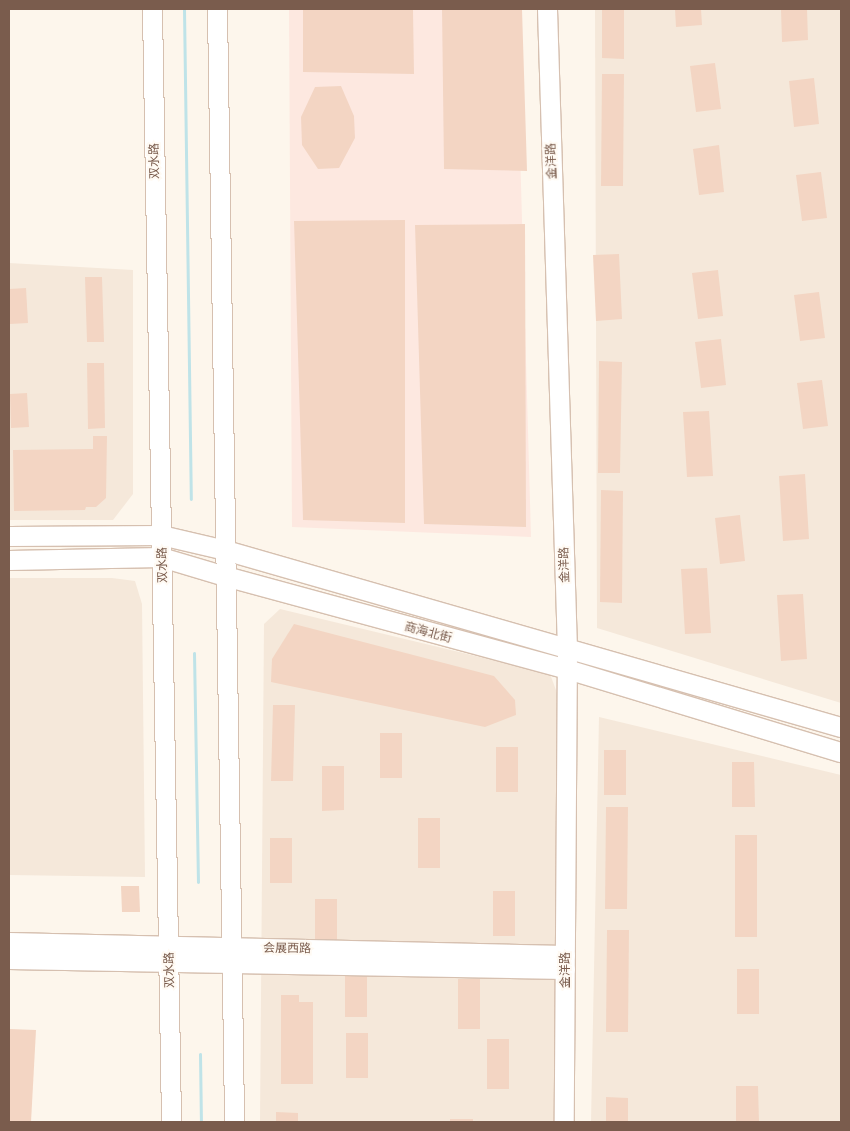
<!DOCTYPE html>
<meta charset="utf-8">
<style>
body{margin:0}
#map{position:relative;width:850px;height:1131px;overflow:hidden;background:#fdf6ec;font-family:Ubuntu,"Noto Sans SC",sans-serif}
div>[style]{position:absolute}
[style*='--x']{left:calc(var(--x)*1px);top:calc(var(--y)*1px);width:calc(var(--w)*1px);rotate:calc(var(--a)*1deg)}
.residential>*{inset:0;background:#f5e8da}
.commercial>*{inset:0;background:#fde8e0}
.stream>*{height:3px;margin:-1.5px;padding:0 1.5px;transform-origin:1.5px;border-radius:1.5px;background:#bfe3e8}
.building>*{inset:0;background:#f3d5c3}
.roads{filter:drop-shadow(1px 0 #d6c0b0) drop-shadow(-1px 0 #d6c0b0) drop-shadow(0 1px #d6c0b0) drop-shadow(0 -1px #d6c0b0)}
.secondary>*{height:19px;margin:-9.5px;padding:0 9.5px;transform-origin:9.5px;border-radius:9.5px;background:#fff}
span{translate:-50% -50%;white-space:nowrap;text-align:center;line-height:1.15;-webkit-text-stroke:4px #fffaf3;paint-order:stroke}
.street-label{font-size:12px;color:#7a5c4d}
.frame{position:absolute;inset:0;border:10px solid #7a5c4d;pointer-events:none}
</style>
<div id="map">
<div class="residential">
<div style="clip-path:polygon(595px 9px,841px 9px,841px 703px,597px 628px)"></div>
<div style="clip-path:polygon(9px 263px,133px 270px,133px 494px,113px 520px,9px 520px)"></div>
<div style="clip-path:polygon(9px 578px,112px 578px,135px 581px,142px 604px,145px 877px,9px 875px)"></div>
<div style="clip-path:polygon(280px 609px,550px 674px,566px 717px,564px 1122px,260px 1122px,264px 624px)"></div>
<div style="clip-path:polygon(599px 717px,841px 775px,841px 1122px,591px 1122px)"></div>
</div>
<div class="commercial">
<div style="clip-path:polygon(289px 9px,516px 9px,531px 537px,292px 527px)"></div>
</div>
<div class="stream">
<div style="--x:184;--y:9;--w:490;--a:89.2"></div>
<div style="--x:194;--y:653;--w:229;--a:89"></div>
<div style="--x:200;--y:1054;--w:68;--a:89.2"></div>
</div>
<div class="building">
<div style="clip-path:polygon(303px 9px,413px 9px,414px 74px,303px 72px)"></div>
<div style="clip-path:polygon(442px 9px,522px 9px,527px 171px,444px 169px)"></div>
<div style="clip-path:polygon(602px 9px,624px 9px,624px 59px,602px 58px)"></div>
<div style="clip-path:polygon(675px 9px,701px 9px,702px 25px,676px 27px)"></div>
<div style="clip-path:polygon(781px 9px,807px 9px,808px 40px,782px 42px)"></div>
<div style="clip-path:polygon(715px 63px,721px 109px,696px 112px,690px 66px)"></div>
<div style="clip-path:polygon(602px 74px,624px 74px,623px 186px,601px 186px)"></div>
<div style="clip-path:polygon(814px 78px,819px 124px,794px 127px,789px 81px)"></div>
<div style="clip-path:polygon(341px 86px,354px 116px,355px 138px,339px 168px,318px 169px,302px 145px,301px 117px,315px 87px)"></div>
<div style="clip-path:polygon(719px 145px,724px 192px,699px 195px,693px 149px)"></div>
<div style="clip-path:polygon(821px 172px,827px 218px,802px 221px,796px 175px)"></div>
<div style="clip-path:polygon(405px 220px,405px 523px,303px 520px,294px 221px)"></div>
<div style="clip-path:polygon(525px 224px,526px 527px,424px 524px,415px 225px)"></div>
<div style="clip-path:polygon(619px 254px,622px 319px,596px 321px,593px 255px)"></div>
<div style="clip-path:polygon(718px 270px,723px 316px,698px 319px,692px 273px)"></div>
<div style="clip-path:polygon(85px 277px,102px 277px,104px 342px,87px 342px)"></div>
<div style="clip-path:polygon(26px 288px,28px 323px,10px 324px,9px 289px)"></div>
<div style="clip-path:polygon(819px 292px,825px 338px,800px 341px,794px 295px)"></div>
<div style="clip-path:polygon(721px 339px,726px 385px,701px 388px,695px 342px)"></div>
<div style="clip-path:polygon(599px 361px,622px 362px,620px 473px,598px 473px)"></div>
<div style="clip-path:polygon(87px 363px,104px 363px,105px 428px,88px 429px)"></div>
<div style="clip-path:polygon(822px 380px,828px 426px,803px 429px,797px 383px)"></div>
<div style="clip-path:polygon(27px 393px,29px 427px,11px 428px,10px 394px)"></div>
<div style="clip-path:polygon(709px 411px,713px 476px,687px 477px,683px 412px)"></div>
<div style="clip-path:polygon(93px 436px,107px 436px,106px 498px,96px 507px,86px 507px,85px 510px,14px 511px,13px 450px,93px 449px)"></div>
<div style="clip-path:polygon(805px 474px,809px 539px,783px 541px,779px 476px)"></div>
<div style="clip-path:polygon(601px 490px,623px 491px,622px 603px,600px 602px)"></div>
<div style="clip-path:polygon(740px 515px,745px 561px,720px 564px,715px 518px)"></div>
<div style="clip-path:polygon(707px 568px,711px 633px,685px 634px,681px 569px)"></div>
<div style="clip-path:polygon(803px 594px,807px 659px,781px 661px,777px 595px)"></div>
<div style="clip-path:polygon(294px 624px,494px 676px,515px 700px,516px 715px,485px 727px,271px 682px,272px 659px)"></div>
<div style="clip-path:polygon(273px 705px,295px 705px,293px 781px,271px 781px)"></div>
<div style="clip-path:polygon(380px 733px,402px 733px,402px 778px,380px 778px)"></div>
<div style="clip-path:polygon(496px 747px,518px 747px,518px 792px,496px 792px)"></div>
<div style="clip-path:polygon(604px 750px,626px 750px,626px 795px,604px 795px)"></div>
<div style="clip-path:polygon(732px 762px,754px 762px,755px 807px,732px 807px)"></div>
<div style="clip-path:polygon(322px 766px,344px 766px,344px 810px,322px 811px)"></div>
<div style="clip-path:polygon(606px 807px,628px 807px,627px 909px,605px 909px)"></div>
<div style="clip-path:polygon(418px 818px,440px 818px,440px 868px,418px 868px)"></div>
<div style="clip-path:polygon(735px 835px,757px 835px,757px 937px,735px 937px)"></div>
<div style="clip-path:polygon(270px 838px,292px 838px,292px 883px,270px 883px)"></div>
<div style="clip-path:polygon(121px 886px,139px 886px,140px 912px,122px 912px)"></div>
<div style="clip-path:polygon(493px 891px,515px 891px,515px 936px,493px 936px)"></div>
<div style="clip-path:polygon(315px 899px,337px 899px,337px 944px,315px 944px)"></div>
<div style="clip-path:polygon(607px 930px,629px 930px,628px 1032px,606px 1032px)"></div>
<div style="clip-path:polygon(737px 969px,759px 969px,759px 1014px,737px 1014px)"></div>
<div style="clip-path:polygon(345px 972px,367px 972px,367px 1017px,345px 1017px)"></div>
<div style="clip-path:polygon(458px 979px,480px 979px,480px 1029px,458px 1029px)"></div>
<div style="clip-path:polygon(281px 995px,299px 995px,299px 1002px,313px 1002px,313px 1084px,281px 1084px)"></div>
<div style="clip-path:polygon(9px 1029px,36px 1030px,31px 1122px,9px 1122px)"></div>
<div style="clip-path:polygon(346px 1033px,368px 1033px,368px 1078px,346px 1078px)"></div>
<div style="clip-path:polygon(487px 1039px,509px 1039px,509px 1089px,487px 1089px)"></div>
<div style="clip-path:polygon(736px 1086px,758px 1086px,759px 1122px,736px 1122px)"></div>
<div style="clip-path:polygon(606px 1097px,628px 1098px,628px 1122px,606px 1122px)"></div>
<div style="clip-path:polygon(276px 1112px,298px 1113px,298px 1122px,276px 1122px)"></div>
<div style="clip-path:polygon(450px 1119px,473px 1119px,473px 1122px,450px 1122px)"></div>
</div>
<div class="roads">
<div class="secondary">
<div style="--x:152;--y:9;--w:1113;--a:89.02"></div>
<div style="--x:217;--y:9;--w:1113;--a:89.12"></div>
<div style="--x:547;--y:9;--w:639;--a:88.21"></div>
<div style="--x:567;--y:648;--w:474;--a:90.4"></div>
<div style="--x:9;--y:536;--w:152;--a:-0.4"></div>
<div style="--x:161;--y:535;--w:66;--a:13.2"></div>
<div style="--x:225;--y:550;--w:641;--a:16.03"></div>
<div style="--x:9;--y:560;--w:152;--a:-1.1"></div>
<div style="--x:161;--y:557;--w:67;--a:16.5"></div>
<div style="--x:225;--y:576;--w:354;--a:15.2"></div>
<div style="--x:567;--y:669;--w:286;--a:16.9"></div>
<div style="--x:9;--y:942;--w:556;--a:1.34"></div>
<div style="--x:9;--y:959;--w:556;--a:1.03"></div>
</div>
</div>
<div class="street-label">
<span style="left:154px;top:161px;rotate:-91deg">双水路</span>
<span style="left:551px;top:161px;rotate:-92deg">金洋路</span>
<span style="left:162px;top:565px;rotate:-91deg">双水路</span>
<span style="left:564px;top:565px;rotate:-92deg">金洋路</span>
<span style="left:428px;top:632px;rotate:15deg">商海北街</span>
<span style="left:287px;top:948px;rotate:1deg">会展西路</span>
<span style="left:169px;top:970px;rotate:-91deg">双水路</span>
<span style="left:565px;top:970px;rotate:-90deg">金洋路</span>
</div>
<div class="frame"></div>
</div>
